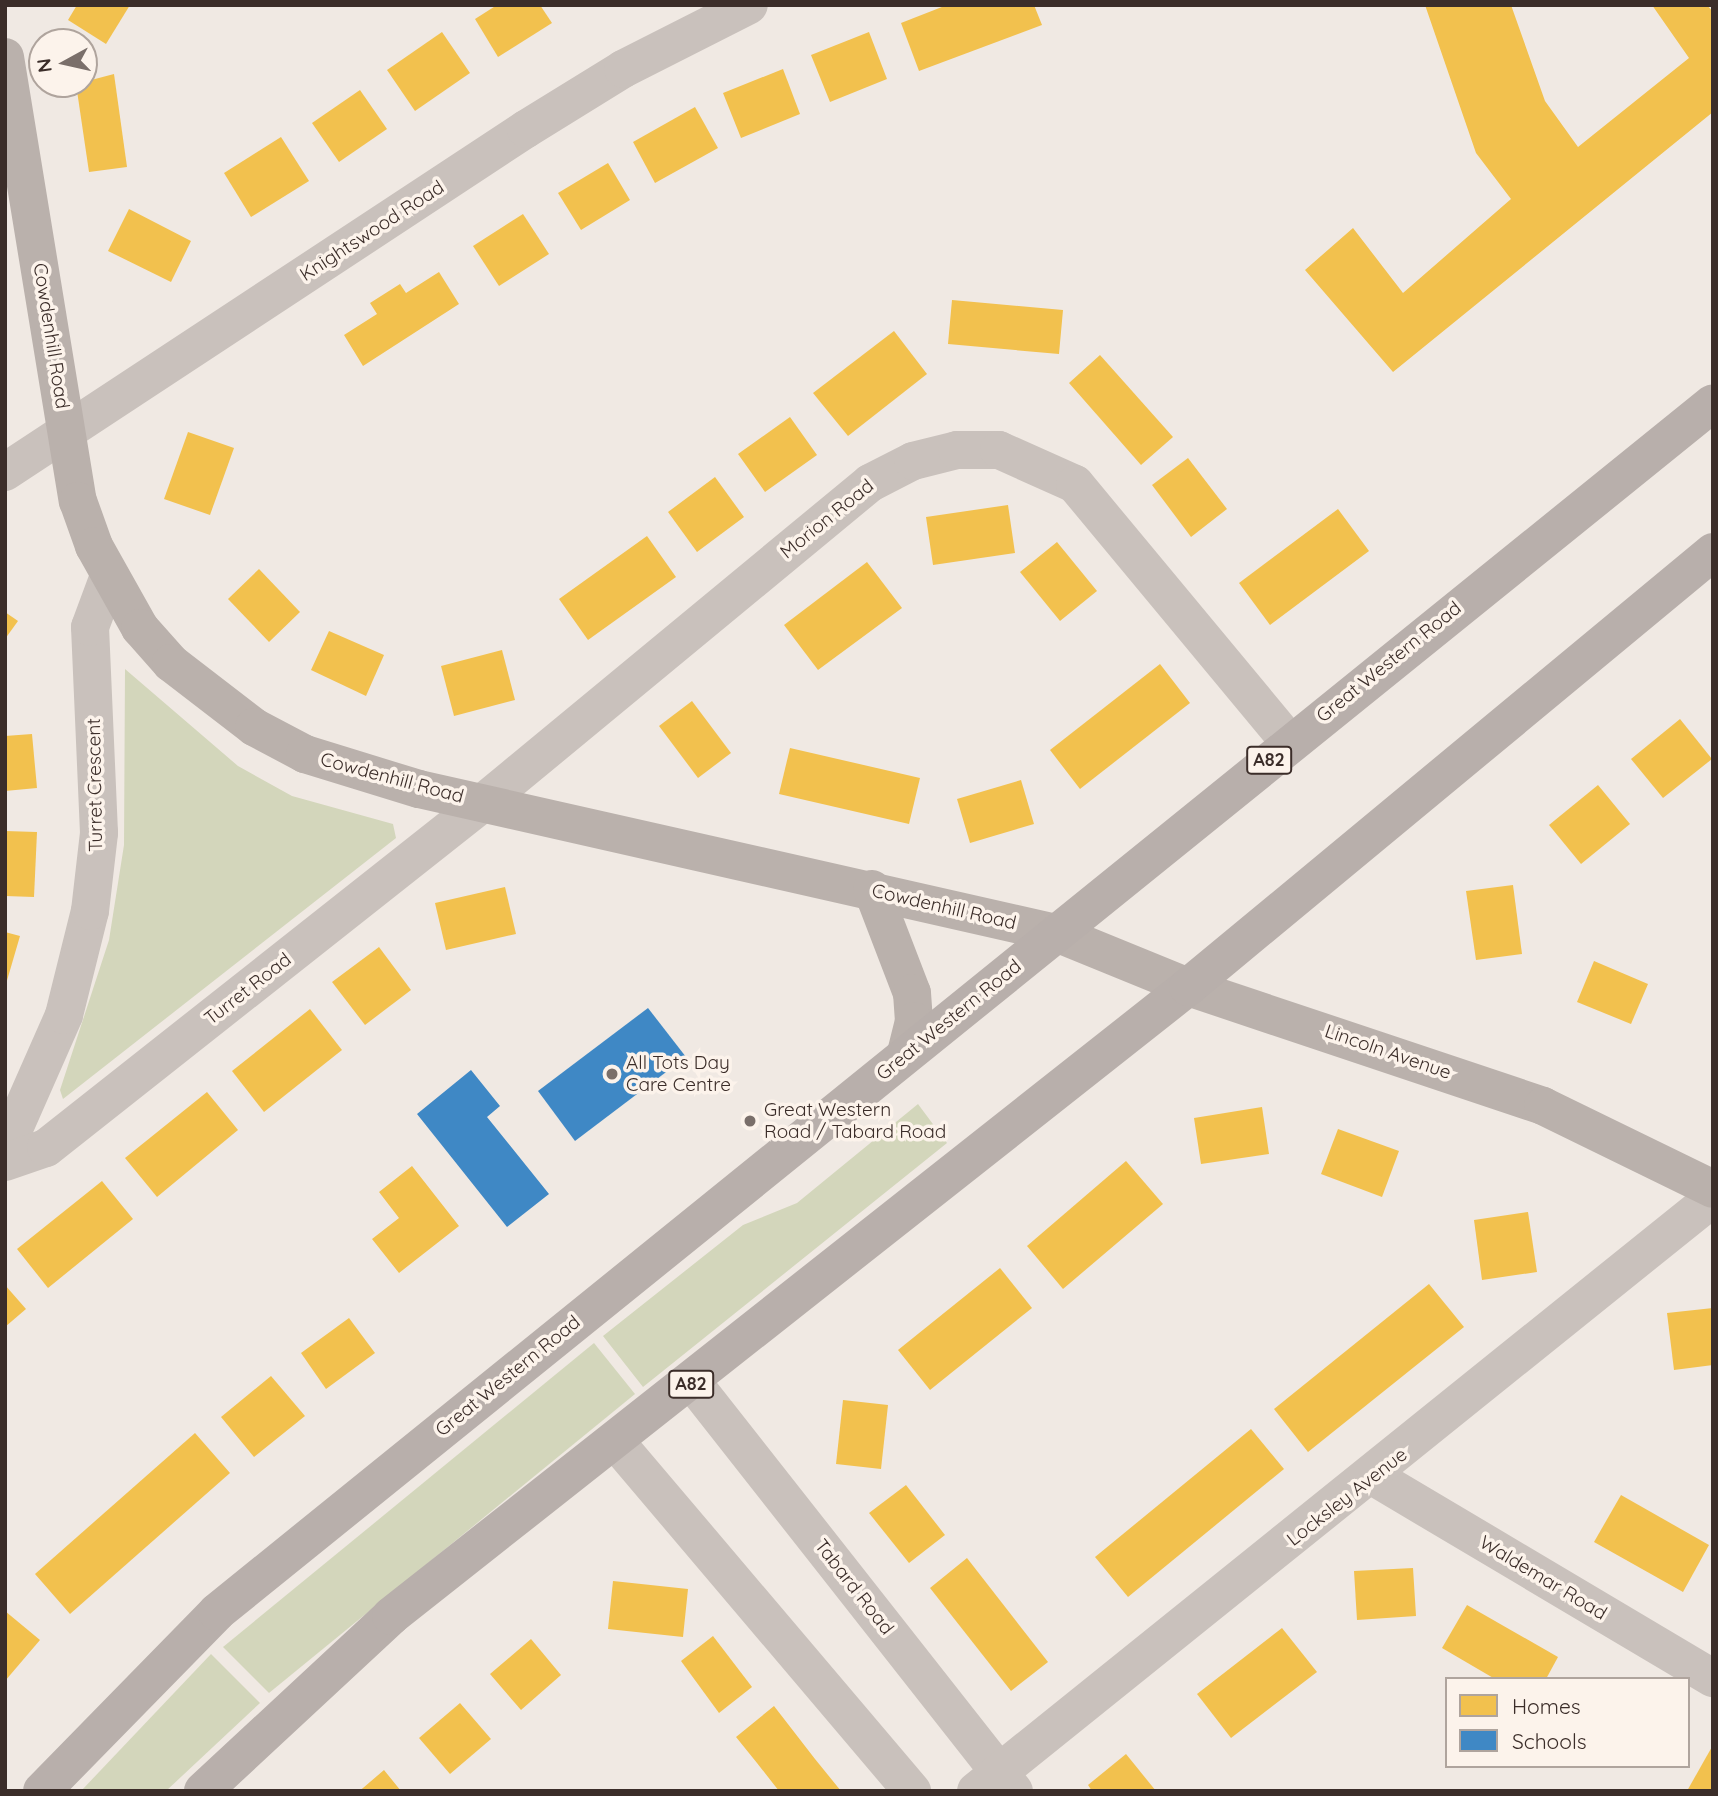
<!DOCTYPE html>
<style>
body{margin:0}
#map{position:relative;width:1718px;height:1796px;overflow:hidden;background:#f0e9e3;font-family:Quicksand,sans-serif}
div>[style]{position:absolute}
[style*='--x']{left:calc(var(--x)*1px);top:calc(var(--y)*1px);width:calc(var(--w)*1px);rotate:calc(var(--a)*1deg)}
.green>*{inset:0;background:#d3d6bb}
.homes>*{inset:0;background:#f2c14e}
.schools>*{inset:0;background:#3f88c5}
.street>*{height:38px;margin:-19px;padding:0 19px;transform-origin:19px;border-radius:19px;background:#c9c1bc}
.secondary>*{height:38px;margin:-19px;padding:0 19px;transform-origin:19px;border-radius:19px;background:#bab1ac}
.primary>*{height:38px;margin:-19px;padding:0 19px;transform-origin:19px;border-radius:19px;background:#b8afab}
.dots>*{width:19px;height:19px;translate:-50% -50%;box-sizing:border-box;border:4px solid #fcf3eb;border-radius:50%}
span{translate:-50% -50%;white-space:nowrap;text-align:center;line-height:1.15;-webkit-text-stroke:7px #fcf3eb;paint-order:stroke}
.shield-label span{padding:2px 5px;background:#fcf3eb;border:2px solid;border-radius:5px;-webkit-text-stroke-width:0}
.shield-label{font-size:18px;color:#3b2d29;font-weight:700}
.street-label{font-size:19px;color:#3b2d29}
.poi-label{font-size:19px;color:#3b2d29}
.left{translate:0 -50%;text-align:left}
.frame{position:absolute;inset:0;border:7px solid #3b2d29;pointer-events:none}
.legend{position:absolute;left:1445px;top:1677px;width:245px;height:91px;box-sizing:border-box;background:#fcf3eb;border:2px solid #afa49d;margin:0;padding:9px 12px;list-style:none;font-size:21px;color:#3b2d29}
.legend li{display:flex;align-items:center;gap:14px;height:35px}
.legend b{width:35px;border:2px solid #afa49d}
.north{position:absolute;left:28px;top:28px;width:70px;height:70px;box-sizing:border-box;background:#fcf3eb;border:2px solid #afa49d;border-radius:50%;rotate:262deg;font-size:19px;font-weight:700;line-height:28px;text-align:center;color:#3b2d29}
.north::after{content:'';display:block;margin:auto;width:24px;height:32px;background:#7a6f6a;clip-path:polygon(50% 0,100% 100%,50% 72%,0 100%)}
</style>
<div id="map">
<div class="green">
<div style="clip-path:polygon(125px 669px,238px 766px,292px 796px,393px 824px,396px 838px,63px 1099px,60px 1090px,109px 940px,124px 845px)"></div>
<div style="clip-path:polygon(918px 1104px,947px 1143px,643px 1387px,603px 1336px,743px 1225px,797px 1203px)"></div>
<div style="clip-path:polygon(594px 1343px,635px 1394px,269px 1693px,223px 1647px)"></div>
<div style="clip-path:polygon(211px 1654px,260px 1703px,166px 1791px,81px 1791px)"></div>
</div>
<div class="homes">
<div style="clip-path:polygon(77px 5px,130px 5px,106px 44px,68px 20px)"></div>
<div style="clip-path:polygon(497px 5px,540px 5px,552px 23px,498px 57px,475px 19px)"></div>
<div style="clip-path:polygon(947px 5px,1034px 5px,1042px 25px,919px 71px,901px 23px)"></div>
<div style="clip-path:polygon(1425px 5px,1511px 5px,1545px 101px,1578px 147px,1689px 58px,1652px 5px,1707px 5px,1713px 12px,1713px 112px,1393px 372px,1305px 270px,1353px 228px,1403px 293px,1511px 199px,1476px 153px)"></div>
<div style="clip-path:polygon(442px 32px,470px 73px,415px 111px,387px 70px)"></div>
<div style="clip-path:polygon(869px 32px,887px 79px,830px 102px,811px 55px)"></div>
<div style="clip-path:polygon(783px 69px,800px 114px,741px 138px,723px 93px)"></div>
<div style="clip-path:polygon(114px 74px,127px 167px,89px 172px,76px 84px)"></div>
<div style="clip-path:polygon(360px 90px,387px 129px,339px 162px,312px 123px)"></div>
<div style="clip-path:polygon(695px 107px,718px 148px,655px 183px,633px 142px)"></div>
<div style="clip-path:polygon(281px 137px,309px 181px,251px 217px,224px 173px)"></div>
<div style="clip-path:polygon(608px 163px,630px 200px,581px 230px,558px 193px)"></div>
<div style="clip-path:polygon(129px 209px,191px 241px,171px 282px,108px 251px)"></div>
<div style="clip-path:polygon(523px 214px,549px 254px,499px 286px,473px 246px)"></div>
<div style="clip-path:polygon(439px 272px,459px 304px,363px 366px,344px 335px,377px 314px,370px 303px,400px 284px,406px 293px)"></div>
<div style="clip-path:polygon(952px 300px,1063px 310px,1059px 354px,948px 344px)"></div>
<div style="clip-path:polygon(894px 331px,927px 374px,848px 436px,813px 393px)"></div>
<div style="clip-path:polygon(1100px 355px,1173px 437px,1141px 465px,1069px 383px)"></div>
<div style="clip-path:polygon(790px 417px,817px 455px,765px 492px,738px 454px)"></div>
<div style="clip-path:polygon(188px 432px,234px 448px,210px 515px,164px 499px)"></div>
<div style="clip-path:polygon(1188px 458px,1227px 509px,1191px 537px,1152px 485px)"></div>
<div style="clip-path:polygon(715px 477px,744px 517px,697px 552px,668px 512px)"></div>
<div style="clip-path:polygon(1008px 505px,1015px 553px,933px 565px,926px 517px)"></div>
<div style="clip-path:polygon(1338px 509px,1369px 551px,1270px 625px,1239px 583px)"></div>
<div style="clip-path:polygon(647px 536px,676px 577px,588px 640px,559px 599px)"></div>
<div style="clip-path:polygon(1057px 542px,1097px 591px,1060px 621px,1020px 572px)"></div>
<div style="clip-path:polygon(867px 562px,902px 608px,818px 670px,784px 625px)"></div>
<div style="clip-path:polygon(259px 569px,300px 612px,269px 642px,228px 599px)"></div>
<div style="clip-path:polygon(5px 612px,18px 621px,5px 639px)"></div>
<div style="clip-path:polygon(329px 631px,384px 655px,366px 696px,311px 670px)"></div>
<div style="clip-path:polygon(502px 650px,515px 700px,454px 716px,441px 666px)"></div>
<div style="clip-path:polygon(1160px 664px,1190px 703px,1080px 789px,1050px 750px)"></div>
<div style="clip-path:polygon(692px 701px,731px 753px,698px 778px,659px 726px)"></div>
<div style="clip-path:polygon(1680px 719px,1712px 759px,1663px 798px,1631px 759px)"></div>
<div style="clip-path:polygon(32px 734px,37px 788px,5px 791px,5px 736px)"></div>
<div style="clip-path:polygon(790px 748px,920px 778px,909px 824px,779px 794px)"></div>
<div style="clip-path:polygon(1021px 780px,1034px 824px,970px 843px,957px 799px)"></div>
<div style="clip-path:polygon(1598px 785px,1630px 824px,1581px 864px,1549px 825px)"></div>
<div style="clip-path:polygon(5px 831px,37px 832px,34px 897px,5px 896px)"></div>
<div style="clip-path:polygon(1513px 885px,1522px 954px,1476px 960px,1466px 891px)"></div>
<div style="clip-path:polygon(505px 887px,516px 934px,446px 950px,435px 903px)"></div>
<div style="clip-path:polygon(5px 932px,20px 936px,6px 984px,5px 984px)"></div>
<div style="clip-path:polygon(379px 947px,411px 990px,365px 1025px,332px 982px)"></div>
<div style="clip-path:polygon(1594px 961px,1648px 984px,1631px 1024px,1577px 1002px)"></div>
<div style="clip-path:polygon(310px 1009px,342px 1050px,264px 1112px,232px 1071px)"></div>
<div style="clip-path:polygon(207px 1092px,238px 1130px,157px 1197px,125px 1158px)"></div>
<div style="clip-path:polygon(1262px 1107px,1269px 1154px,1201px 1164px,1194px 1118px)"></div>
<div style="clip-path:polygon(1338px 1129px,1399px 1151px,1382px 1197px,1321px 1174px)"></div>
<div style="clip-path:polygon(1126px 1161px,1163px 1204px,1063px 1289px,1027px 1246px)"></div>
<div style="clip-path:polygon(412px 1166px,459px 1226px,399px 1273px,372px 1239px,399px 1218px,379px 1192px)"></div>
<div style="clip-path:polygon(102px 1181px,133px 1219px,48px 1288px,17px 1249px)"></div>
<div style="clip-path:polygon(1528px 1212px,1537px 1272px,1482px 1280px,1474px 1220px)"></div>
<div style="clip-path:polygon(1000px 1268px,1032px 1308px,930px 1390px,898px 1350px)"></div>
<div style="clip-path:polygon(1429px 1284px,1464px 1327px,1308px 1452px,1274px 1409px)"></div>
<div style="clip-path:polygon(5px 1285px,26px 1309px,5px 1327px)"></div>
<div style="clip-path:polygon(1713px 1308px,1713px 1365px,1674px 1370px,1667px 1313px)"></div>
<div style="clip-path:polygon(349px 1318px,375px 1353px,326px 1389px,301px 1353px)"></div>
<div style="clip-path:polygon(271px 1376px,305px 1416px,254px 1457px,221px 1417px)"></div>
<div style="clip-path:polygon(843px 1400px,888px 1405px,881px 1469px,836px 1464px)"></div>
<div style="clip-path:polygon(1251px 1429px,1284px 1469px,1128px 1597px,1095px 1557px)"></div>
<div style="clip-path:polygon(195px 1433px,230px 1473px,70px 1614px,35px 1574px)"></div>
<div style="clip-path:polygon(906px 1485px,945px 1535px,909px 1563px,869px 1513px)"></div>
<div style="clip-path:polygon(1621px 1495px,1709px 1545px,1683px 1592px,1594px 1542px)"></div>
<div style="clip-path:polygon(967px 1558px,1048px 1662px,1011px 1691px,930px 1588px)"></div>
<div style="clip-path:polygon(1413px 1568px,1416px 1616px,1357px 1620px,1354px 1571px)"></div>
<div style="clip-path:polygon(613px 1581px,688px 1589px,683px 1637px,608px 1629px)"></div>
<div style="clip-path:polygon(1467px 1605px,1558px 1657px,1546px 1679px,1495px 1679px,1442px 1648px)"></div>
<div style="clip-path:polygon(5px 1611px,40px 1640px,5px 1681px)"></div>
<div style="clip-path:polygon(1282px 1628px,1317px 1672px,1231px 1738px,1197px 1694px)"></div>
<div style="clip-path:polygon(713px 1636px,752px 1687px,719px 1713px,681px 1661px)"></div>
<div style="clip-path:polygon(531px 1639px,561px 1675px,521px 1710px,490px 1674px)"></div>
<div style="clip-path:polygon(460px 1703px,491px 1739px,450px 1774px,419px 1738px)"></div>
<div style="clip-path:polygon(774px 1706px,815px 1759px,841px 1791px,779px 1791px,757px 1763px,736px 1737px)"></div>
<div style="clip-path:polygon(1713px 1745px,1713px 1791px,1687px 1791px)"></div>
<div style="clip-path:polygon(1126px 1754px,1156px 1791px,1092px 1791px,1088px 1785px)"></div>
<div style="clip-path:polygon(384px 1770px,401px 1791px,359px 1791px,363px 1788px)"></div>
</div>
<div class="schools">
<div style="clip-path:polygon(648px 1008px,686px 1057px,575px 1141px,538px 1091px)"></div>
<div style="clip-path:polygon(471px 1070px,500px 1106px,487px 1117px,549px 1194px,507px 1227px,417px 1114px)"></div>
</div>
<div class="street">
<div style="--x:5;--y:472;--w:624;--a:-33.36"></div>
<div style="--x:526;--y:129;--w:114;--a:-31.7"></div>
<div style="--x:623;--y:69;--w:141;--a:-26.9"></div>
<div style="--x:5;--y:1149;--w:146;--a:-66.2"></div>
<div style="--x:64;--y:1015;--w:107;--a:-76"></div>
<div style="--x:90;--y:911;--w:79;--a:-83.4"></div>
<div style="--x:99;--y:833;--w:206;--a:-92.5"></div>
<div style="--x:90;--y:627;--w:54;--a:-69.6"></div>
<div style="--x:5;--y:1162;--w:43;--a:-18.9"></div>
<div style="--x:46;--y:1148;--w:558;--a:-38.31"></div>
<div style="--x:484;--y:802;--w:501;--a:-39.57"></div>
<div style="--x:870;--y:483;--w:48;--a:-27.1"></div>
<div style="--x:913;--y:461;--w:45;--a:-14"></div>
<div style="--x:957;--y:450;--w:42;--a:0"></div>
<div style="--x:999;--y:450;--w:83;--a:24.1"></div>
<div style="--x:1075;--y:484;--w:337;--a:50.3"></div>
<div style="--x:693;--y:1383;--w:519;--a:51.81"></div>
<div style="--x:616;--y:1442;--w:458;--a:49.7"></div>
<div style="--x:1374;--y:1477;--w:394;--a:30.7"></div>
<div style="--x:976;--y:1791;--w:946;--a:-38.82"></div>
</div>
<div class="secondary">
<div style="--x:5;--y:57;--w:450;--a:80.7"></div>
<div style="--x:78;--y:501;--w:48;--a:70.4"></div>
<div style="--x:94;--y:546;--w:94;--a:60.7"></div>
<div style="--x:140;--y:628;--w:47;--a:48.5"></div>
<div style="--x:171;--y:663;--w:105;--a:37.6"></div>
<div style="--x:254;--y:727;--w:58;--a:27.9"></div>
<div style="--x:305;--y:754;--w:119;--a:17.1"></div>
<div style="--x:419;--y:789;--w:653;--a:12.74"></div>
<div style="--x:1056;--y:933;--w:143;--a:22.2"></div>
<div style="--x:1188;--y:987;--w:374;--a:18.5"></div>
<div style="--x:1543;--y:1106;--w:189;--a:26"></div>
<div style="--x:872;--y:889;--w:111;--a:69"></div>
<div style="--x:912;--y:993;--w:28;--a:86"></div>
<div style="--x:914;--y:1021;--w:34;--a:104"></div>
</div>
<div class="primary">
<div style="--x:42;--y:1791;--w:250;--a:-45.6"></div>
<div style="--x:217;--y:1612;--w:1923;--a:-38.94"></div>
<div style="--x:203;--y:1791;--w:257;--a:-42.9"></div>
<div style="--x:391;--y:1616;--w:1015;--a:-38.28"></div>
<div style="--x:1188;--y:987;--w:682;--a:-39.64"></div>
</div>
<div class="dots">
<div style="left:612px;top:1074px;background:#7a6f6a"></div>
<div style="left:750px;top:1121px;background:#7a6f6a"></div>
</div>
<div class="shield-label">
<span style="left:1269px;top:760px">A82</span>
<span style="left:691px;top:1384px">A82</span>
</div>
<div class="street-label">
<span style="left:372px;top:231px;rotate:-33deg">Knightswood Road</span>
<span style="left:51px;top:336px;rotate:81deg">Cowdenhill Road</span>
<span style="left:827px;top:519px;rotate:-39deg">Morion Road</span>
<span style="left:1389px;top:662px;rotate:-39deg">Great Western Road</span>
<span style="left:392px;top:778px;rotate:15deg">Cowdenhill Road</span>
<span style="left:95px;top:785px;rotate:-91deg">Turret Crescent</span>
<span style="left:944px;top:907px;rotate:13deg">Cowdenhill Road</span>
<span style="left:248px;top:989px;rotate:-38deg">Turret Road</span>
<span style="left:949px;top:1020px;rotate:-39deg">Great Western Road</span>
<span style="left:1388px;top:1052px;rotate:19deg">Lincoln Avenue</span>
<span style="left:508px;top:1376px;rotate:-39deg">Great Western Road</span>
<span style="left:1347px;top:1497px;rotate:-38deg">Locksley Avenue</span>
<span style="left:1543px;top:1578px;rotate:31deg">Waldemar Road</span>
<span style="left:854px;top:1587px;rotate:52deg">Tabard Road</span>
</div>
<div class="poi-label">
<span class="left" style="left:626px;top:1074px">All Tots Day<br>Care Centre</span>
<span class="left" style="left:764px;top:1121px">Great Western<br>Road / Tabard Road</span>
</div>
<div class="frame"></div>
<ul class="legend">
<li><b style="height:19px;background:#f2c14e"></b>Homes</li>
<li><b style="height:19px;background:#3f88c5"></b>Schools</li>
</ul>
<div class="north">N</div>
</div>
